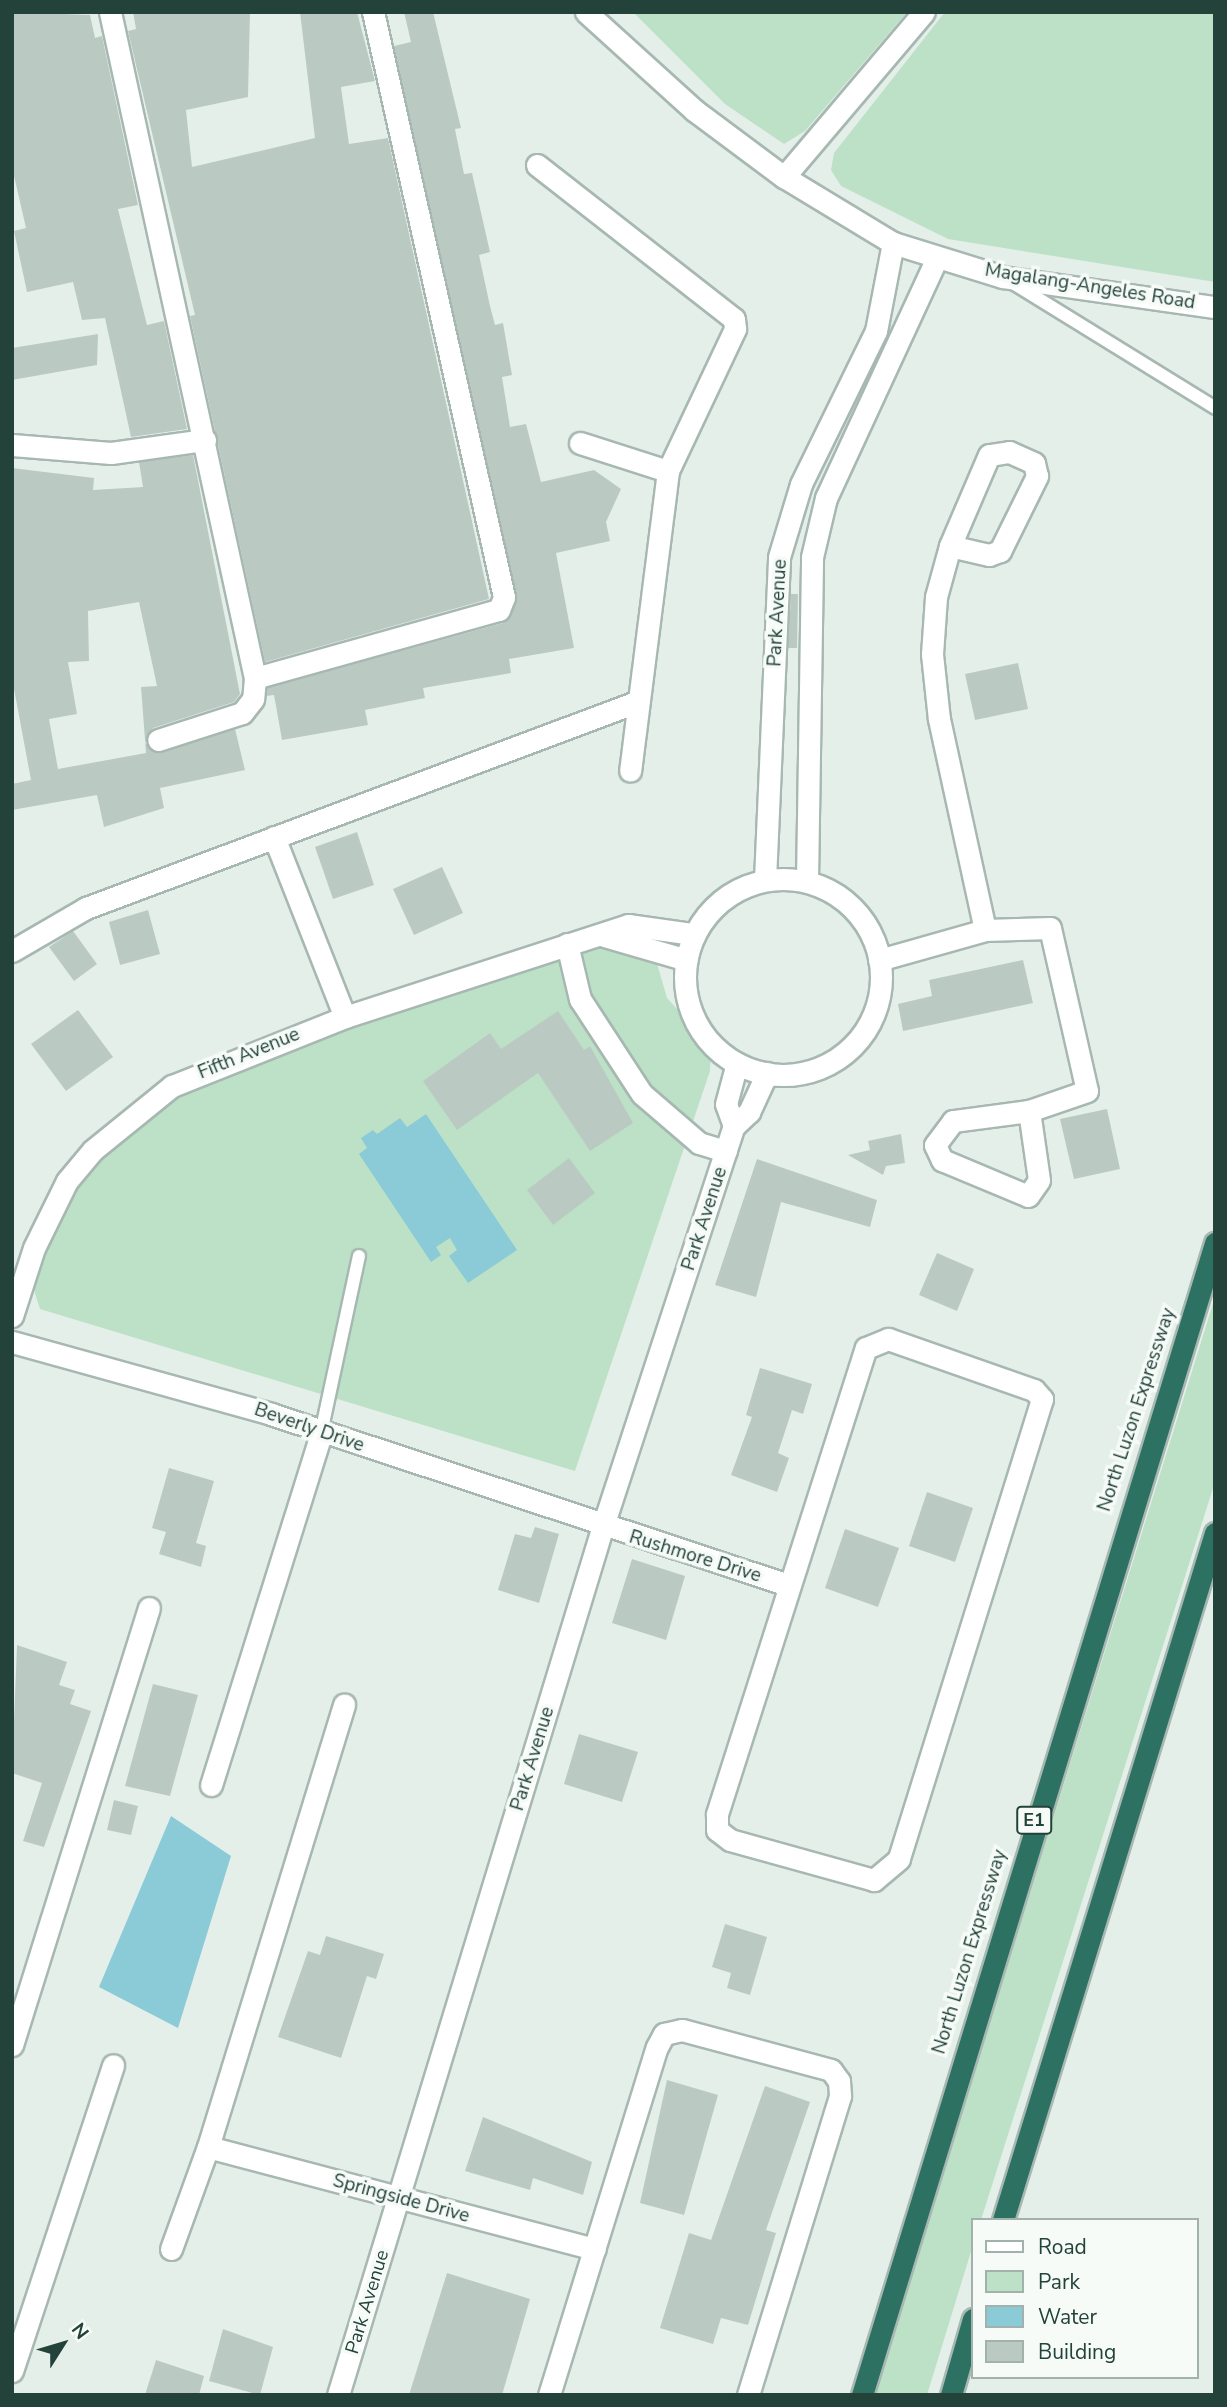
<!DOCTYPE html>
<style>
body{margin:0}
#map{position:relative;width:1227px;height:2407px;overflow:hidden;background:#e5efea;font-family:"Nunito Sans",sans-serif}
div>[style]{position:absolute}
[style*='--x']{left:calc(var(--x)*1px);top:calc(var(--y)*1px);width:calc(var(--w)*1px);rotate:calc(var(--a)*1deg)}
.green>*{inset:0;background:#bce1c6}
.water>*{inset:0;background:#8acbd7}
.building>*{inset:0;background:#bacac3}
.roads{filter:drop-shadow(2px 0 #a7b8b2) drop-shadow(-2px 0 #a7b8b2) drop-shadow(0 2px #a7b8b2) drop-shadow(0 -2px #a7b8b2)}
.lane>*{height:12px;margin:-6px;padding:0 6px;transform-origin:6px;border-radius:6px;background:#fff}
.street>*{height:21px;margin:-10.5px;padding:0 10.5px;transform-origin:10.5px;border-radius:10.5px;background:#fff}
.street>.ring{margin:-10.5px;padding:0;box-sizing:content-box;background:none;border:21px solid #fff;border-radius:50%}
.secondary>*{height:21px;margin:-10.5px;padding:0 10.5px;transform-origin:10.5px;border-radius:10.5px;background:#fff}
.highway>*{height:21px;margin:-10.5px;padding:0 10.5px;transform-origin:10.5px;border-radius:10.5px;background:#2c7162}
span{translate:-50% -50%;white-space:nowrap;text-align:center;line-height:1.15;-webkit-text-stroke:7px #f6fbf8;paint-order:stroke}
.shield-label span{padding:2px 5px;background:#f6fbf8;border:2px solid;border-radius:5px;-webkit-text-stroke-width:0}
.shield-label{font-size:18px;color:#22423a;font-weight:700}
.street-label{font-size:19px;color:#22423a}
.frame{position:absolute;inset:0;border:14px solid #22423a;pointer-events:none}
.legend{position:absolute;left:971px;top:2218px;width:228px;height:161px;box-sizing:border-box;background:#f6fbf8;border:2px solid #a1b1ac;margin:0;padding:9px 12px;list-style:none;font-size:21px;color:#22423a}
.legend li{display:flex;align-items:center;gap:14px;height:35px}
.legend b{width:35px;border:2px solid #a1b1ac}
.north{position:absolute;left:28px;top:2309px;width:70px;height:70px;-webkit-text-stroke:5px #f6fbf8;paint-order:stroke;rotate:53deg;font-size:19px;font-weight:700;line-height:28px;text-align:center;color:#22423a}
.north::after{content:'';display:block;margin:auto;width:24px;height:32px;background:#22423a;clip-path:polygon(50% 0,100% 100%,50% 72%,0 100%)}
</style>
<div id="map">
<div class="green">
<div style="clip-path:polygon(633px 12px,907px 12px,805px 131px,784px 144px,725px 104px)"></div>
<div style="clip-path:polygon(945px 12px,1215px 12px,1215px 282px,948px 239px,841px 186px,831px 170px,834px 153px)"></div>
<div style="clip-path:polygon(605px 942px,654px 953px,667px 998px,711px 1046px,710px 1071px,575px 1471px,40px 1309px,33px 1287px,54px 1224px,86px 1170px,193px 1081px)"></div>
<div style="clip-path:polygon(1215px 1297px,1215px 1482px,981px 2220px,973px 2220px,973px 2245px,927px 2395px,874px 2395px)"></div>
</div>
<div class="water">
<div style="clip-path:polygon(426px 1114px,517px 1250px,468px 1283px,449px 1256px,457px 1250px,450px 1238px,436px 1247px,441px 1255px,431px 1262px,359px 1154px,367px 1148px,361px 1138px,373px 1130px,377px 1134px,400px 1118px,407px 1127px)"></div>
<div style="clip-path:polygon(171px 1816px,231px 1856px,178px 2028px,99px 1987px)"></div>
</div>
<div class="building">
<div style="clip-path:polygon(12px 12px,90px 15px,95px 38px,102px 36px,138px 205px,118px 209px,147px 325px,164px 321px,187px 429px,131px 437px,105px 318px,82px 320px,73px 282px,27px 292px,14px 231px,26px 228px,12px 167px)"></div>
<div style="clip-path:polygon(133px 12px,250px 12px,248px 97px,186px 110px,192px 167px,315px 138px,300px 12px,357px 12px,375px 81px,341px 87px,349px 144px,388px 138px,489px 599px,265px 662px,190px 316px,195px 315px,128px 31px,136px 29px)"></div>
<div style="clip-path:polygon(404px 12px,433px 12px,461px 128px,455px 129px,464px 174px,472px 173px,490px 252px,479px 255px,490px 306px,495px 325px,503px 323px,508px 352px,512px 375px,502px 377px,510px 427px,526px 424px,541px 482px,594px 470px,621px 489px,606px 522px,610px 541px,556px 553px,574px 648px,509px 659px,511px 673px,423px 688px,425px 698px,365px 710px,368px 725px,282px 740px,274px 695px,266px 696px,267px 688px,503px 623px,516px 601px,394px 46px,411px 42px)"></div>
<div style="clip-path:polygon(98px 334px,97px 365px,12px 380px,12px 348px)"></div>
<div style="clip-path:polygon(evenodd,193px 455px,240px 694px,234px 702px,153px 728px,145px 743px,161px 753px,235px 729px,245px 770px,160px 788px,164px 808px,104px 827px,97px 795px,12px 810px,12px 784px,31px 780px,12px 678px,12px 468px,94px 478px,93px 490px,143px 487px,139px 462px,193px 455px,139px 602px,157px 686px,141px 687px,146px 753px,58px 769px,49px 719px,77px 714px,68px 662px,89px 661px,88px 611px,139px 602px)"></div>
<div style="clip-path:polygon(791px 594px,798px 594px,797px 648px,788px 648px)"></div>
<div style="clip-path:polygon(1018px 663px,1028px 709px,975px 720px,965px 674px)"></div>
<div style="clip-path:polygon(357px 832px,374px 885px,333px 899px,315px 847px)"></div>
<div style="clip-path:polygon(442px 867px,463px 913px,414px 935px,393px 889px)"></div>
<div style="clip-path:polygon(148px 910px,160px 954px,120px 965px,109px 922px)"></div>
<div style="clip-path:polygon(73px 931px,97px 964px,74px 981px,49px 947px)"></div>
<div style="clip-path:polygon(1023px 960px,1033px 1003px,903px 1031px,898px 1004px,932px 996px,929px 980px)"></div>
<div style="clip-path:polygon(78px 1010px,113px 1057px,66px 1091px,31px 1044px)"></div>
<div style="clip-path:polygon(558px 1011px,584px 1050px,590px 1046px,633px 1123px,590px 1151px,538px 1073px,457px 1130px,423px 1081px,490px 1033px,501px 1049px)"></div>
<div style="clip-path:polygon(1107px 1109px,1120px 1169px,1074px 1179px,1060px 1119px)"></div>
<div style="clip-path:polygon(901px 1134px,905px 1163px,886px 1166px,883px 1175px,848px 1155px,870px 1150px,868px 1141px)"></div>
<div style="clip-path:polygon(569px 1158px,595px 1193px,553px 1225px,527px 1190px)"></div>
<div style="clip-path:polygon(757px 1159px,877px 1200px,870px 1227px,781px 1202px,756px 1297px,715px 1285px)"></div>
<div style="clip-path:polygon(937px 1253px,974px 1269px,957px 1311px,919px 1295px)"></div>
<div style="clip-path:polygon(760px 1368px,812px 1384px,803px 1414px,792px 1410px,778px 1453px,789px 1458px,777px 1492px,731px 1475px,752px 1417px,746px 1415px)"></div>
<div style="clip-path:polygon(169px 1468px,214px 1481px,196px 1543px,206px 1546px,201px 1567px,159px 1554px,166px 1532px,152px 1528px)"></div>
<div style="clip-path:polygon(927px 1492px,973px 1508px,955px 1562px,909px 1546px)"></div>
<div style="clip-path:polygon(535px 1527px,559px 1534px,539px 1603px,498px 1590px,515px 1534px,531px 1538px)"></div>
<div style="clip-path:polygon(845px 1529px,899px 1548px,878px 1607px,825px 1588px)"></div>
<div style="clip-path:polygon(632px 1559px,685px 1576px,666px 1640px,612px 1623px)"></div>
<div style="clip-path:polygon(17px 1645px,67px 1662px,59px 1685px,75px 1690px,70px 1704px,91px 1711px,44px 1847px,23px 1841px,42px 1783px,12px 1773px)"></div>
<div style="clip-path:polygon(153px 1684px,198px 1695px,170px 1796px,125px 1786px)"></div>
<div style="clip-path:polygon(579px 1734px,638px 1752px,622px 1802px,564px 1784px)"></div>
<div style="clip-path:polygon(114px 1800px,138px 1806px,131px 1835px,107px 1830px)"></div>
<div style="clip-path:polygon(725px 1924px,767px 1937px,750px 1995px,727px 1988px,731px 1973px,712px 1967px)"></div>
<div style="clip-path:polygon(326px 1936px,384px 1954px,376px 1979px,367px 1976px,341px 2058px,278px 2037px,308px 1951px,320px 1955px)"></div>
<div style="clip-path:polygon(667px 2080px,718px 2095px,684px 2215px,640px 2203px)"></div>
<div style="clip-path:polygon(765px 2086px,810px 2102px,766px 2230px,776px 2233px,748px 2325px,721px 2318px,713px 2344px,660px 2328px,689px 2233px,711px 2240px)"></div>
<div style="clip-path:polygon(483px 2117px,592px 2162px,583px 2195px,533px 2178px,530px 2190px,465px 2171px)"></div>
<div style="clip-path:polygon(447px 2273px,530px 2299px,502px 2395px,409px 2395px)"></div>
<div style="clip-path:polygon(223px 2329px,273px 2347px,260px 2395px,209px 2381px)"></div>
<div style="clip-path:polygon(156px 2360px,204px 2376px,199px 2395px,145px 2395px)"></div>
</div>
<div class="roads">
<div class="lane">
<div style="--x:1013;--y:283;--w:238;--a:31.7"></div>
<div style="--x:321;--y:1433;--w:181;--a:-77.9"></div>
</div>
<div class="street">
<div style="--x:110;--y:12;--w:682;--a:77.72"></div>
<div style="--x:255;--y:678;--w:21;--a:95"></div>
<div style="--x:253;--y:699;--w:18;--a:128"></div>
<div style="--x:242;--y:713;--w:88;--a:162.2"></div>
<div style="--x:537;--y:165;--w:250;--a:38"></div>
<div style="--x:734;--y:319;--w:10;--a:84"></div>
<div style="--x:735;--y:329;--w:157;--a:115.3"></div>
<div style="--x:668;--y:471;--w:302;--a:97.2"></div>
<div style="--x:784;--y:177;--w:216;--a:-49.7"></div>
<div style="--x:580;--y:443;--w:92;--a:17.7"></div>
<div style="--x:12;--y:445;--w:99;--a:4.6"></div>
<div style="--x:111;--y:453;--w:95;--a:-7.9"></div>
<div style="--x:950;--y:546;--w:40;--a:13"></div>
<div style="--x:989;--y:555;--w:12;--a:-20"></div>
<div style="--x:1000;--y:551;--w:84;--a:-63.7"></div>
<div style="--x:1037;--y:476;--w:13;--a:-103"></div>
<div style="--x:1034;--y:463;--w:27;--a:-156"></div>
<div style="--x:1009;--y:452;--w:20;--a:171"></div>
<div style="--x:989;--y:455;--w:99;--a:113.2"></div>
<div style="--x:950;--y:546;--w:53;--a:105.4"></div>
<div style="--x:936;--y:597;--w:57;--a:94"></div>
<div style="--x:932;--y:654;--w:65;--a:83.9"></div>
<div style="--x:939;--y:719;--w:216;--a:77.7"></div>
<div style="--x:255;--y:678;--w:253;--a:-15.6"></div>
<div style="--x:499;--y:610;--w:14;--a:-69"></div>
<div style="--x:504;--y:597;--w:599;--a:-102.62"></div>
<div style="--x:274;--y:837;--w:193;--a:68.5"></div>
<div class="ring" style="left:685px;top:879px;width:175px;height:175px"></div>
<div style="--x:765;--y:880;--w:323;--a:-87.5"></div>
<div style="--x:779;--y:557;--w:76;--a:-73.2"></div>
<div style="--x:801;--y:484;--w:170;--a:-63.9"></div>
<div style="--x:876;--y:331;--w:90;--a:-79.1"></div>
<div style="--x:807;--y:881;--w:324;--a:-89.1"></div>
<div style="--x:812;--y:557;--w:61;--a:-76.7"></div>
<div style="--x:826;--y:498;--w:264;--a:-65.2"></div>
<div style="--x:604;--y:936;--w:86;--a:16.1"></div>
<div style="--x:567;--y:944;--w:57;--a:76.7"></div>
<div style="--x:580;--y:999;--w:113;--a:56.9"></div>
<div style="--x:642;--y:1094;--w:75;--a:40.7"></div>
<div style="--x:699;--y:1143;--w:28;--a:17"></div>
<div style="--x:12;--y:951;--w:86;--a:-30.2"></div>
<div style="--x:86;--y:908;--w:590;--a:-20.52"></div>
<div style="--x:879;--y:960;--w:110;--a:-15.8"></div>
<div style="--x:985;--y:930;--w:65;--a:-1.8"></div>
<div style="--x:1050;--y:928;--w:167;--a:77.2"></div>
<div style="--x:1087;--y:1091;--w:61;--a:161"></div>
<div style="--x:1029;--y:1111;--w:77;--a:172.5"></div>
<div style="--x:953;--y:1121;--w:30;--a:127"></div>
<div style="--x:935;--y:1145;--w:17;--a:65"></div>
<div style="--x:942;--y:1160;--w:93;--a:22.7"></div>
<div style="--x:1028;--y:1196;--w:19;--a:-55"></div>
<div style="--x:1039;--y:1180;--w:70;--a:-98.2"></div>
<div style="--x:734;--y:1126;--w:23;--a:-110"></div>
<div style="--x:726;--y:1104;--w:42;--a:-75"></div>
<div style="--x:12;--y:1316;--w:71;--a:-72.1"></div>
<div style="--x:34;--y:1248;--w:75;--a:-63.8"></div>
<div style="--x:67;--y:1181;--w:40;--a:-50"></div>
<div style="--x:93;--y:1150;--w:102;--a:-39"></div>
<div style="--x:172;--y:1086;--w:186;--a:-21.7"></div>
<div style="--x:345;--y:1017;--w:298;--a:-18"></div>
<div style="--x:628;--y:925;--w:66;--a:7.9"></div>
<div style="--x:888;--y:1339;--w:155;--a:19.3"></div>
<div style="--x:1034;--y:1390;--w:12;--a:48"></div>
<div style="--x:1042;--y:1399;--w:482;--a:107.3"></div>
<div style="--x:899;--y:1859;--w:33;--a:140"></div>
<div style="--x:874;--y:1880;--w:149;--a:-164.5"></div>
<div style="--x:730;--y:1840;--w:16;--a:-142"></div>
<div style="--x:717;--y:1830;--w:16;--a:-90"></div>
<div style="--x:717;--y:1814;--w:489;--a:-72.3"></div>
<div style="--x:866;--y:1348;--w:24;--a:-22"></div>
<div style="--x:12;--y:1342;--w:269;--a:15.5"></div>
<div style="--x:271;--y:1414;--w:545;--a:18.3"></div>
<div style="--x:211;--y:1785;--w:369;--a:-72.6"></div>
<div style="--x:12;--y:2045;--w:458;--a:-72.6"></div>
<div style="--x:208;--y:2147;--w:400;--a:14.8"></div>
<div style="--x:171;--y:2249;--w:109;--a:-70.1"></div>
<div style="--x:208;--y:2147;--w:463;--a:-72.9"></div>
<div style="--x:12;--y:2371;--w:322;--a:-71.7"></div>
<div style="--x:338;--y:2395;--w:905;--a:-73.05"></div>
<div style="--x:602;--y:1529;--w:424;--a:-71.9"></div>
<div style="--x:734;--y:1126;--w:21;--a:-43"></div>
<div style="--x:749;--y:1112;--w:43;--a:-65.2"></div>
<div style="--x:549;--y:2395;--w:364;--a:-72.8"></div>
<div style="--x:657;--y:2047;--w:15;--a:-62"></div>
<div style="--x:664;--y:2034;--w:18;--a:-13"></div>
<div style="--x:682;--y:2030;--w:154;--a:15"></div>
<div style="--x:831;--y:2070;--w:14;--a:54"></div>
<div style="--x:839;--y:2081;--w:15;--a:86"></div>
<div style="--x:840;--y:2096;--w:313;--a:107.1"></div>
</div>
<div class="secondary">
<div style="--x:586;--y:12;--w:146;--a:42.2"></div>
<div style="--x:694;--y:110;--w:112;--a:36.7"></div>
<div style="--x:784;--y:177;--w:127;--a:31.2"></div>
<div style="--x:893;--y:243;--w:115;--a:17.2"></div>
<div style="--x:1003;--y:277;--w:214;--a:8.1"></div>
</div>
<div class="highway">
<div style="--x:1003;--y:2220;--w:719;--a:-72.85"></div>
<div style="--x:862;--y:2395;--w:1205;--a:-72.96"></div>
<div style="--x:951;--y:2395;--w:79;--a:-73.9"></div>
</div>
</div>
<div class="shield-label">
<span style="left:1034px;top:1820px">E1</span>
</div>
<div class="street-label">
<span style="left:1090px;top:287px;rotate:9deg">Magalang-Angeles Road</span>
<span style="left:778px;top:613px;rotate:-87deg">Park Avenue</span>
<span style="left:249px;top:1054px;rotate:-22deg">Fifth Avenue</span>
<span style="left:705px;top:1219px;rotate:-72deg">Park Avenue</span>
<span style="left:1137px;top:1410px;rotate:-72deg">North Luzon Expressway</span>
<span style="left:309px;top:1428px;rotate:19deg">Beverly Drive</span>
<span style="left:695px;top:1557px;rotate:17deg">Rushmore Drive</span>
<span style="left:533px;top:1759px;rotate:-73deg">Park Avenue</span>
<span style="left:970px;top:1952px;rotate:-73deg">North Luzon Expressway</span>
<span style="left:401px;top:2199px;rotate:15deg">Springside Drive</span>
<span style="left:368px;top:2302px;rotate:-73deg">Park Avenue</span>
</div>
<div class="frame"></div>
<ul class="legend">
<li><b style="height:9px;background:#fff"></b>Road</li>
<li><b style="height:19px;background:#bce1c6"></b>Park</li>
<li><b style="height:19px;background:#8acbd7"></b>Water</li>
<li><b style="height:19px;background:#bacac3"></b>Building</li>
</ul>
<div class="north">N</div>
</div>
